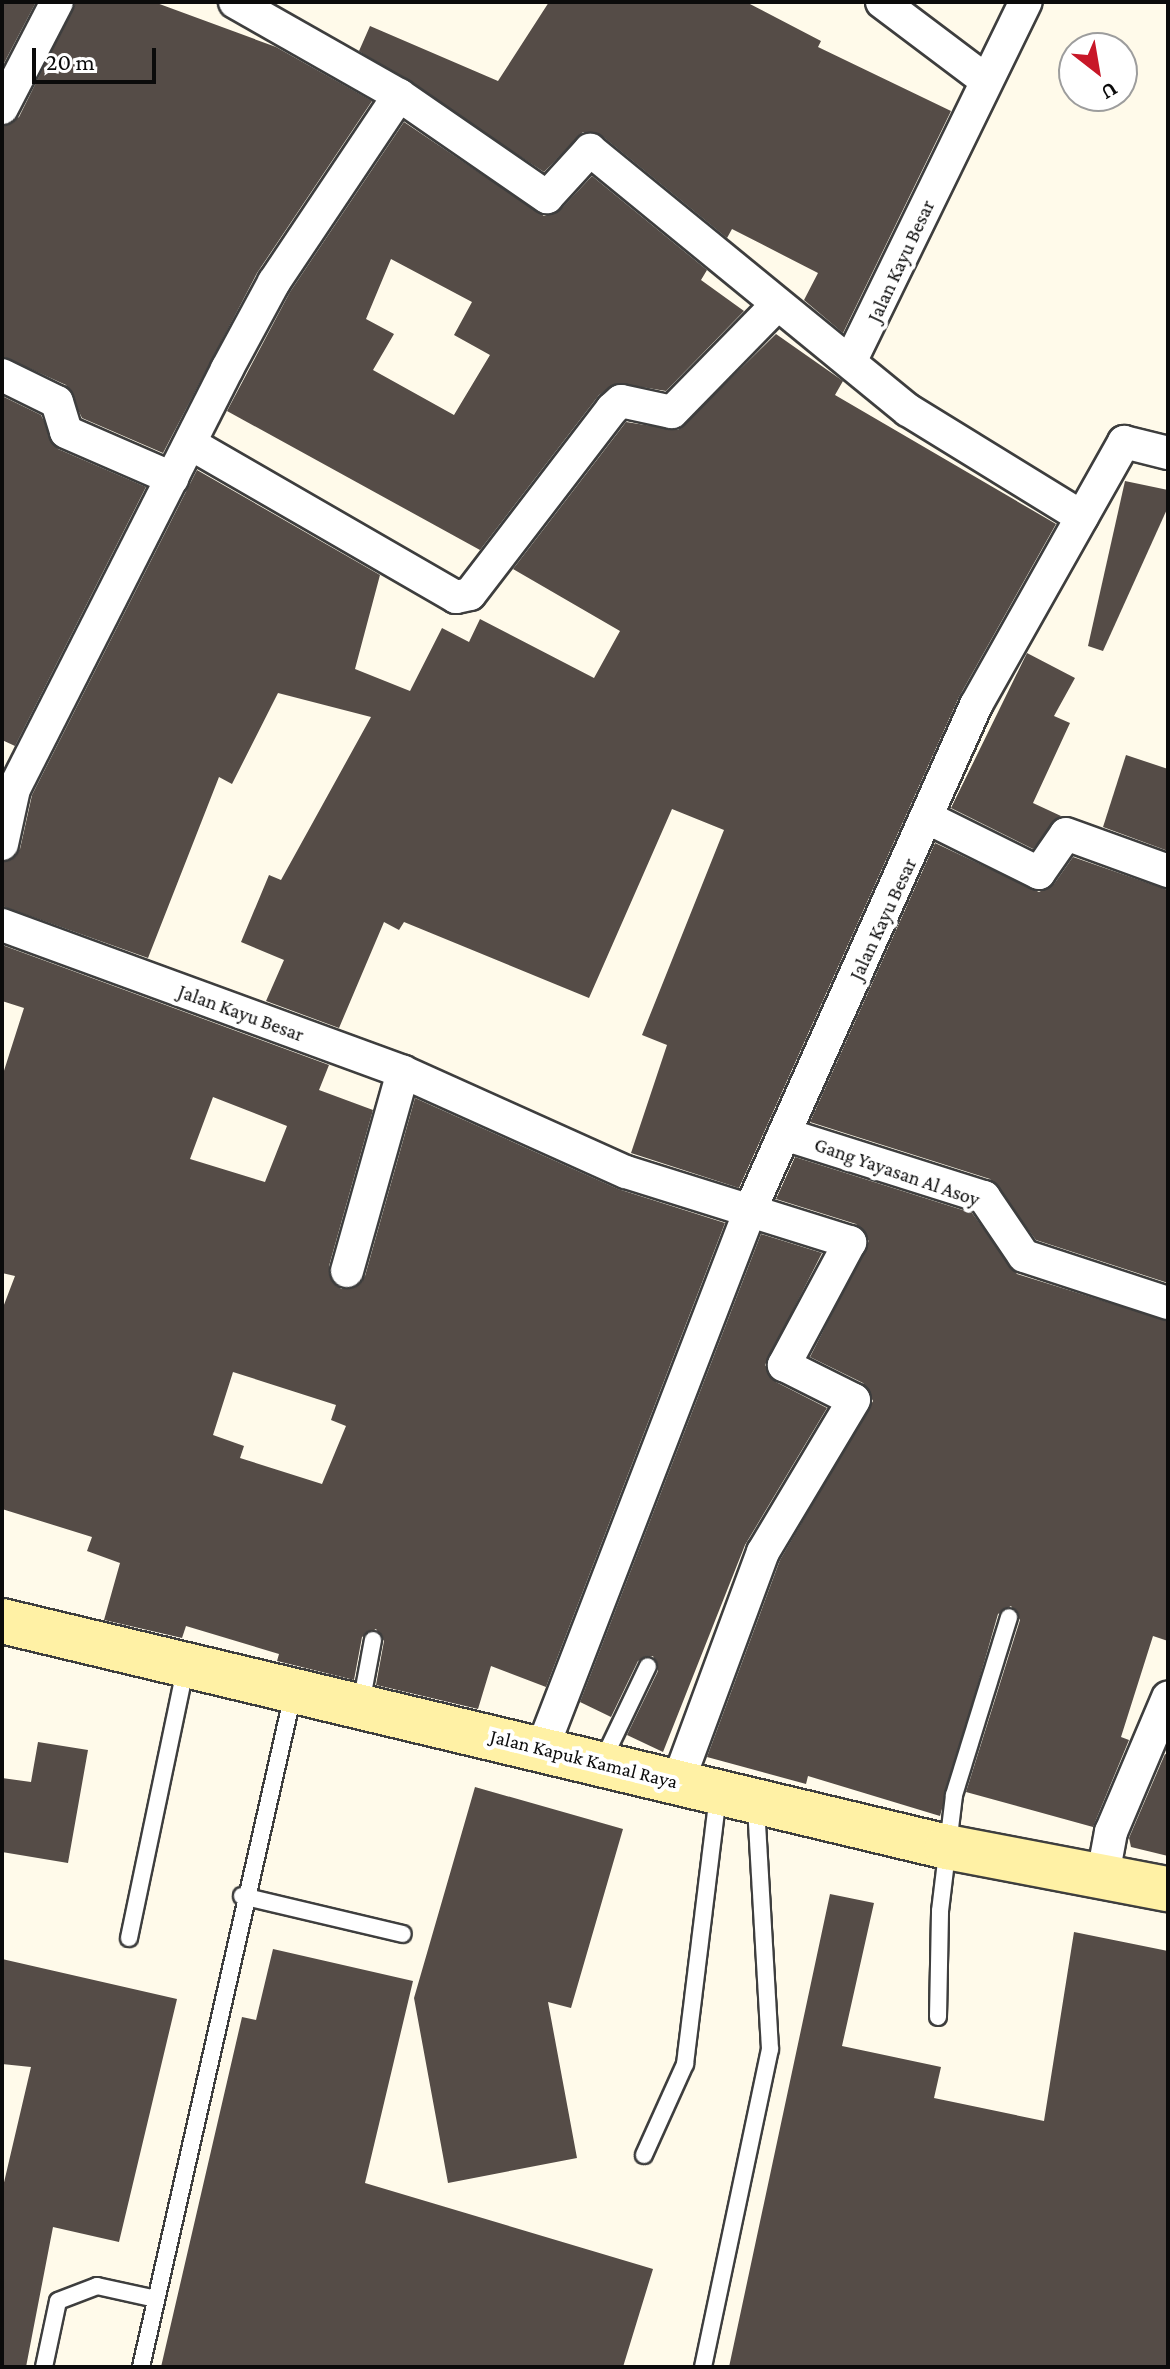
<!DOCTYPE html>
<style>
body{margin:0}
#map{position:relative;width:1170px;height:2369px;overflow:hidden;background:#fffaea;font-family:"Crimson Pro",serif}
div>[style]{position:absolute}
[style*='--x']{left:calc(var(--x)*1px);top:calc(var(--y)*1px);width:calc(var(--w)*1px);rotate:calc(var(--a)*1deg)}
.building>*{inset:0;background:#554c47}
.roads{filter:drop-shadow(2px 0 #3e3e3e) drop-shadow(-2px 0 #3e3e3e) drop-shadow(0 2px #3e3e3e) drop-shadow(0 -2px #3e3e3e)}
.service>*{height:16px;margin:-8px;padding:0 8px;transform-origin:8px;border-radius:8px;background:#fff}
.minor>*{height:32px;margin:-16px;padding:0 16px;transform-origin:16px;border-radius:16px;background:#fff}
.secondary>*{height:44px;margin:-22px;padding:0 22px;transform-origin:22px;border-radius:22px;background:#fff1a5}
span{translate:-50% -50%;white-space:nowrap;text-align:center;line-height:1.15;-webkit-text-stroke:8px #fff;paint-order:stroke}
.street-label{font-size:20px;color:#0b0b0b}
.frame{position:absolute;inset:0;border:4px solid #0b0b0b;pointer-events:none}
.north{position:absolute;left:1058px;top:32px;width:80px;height:80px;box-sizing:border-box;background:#fff;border:2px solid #9d9d9d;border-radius:50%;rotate:149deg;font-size:22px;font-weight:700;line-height:32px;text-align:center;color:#0b0b0b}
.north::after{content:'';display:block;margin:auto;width:28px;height:36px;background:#c81728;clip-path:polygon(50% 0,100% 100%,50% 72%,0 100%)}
.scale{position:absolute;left:32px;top:48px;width:124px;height:36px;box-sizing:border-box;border:4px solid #0b0b0b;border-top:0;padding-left:10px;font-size:24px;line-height:28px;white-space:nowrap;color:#0b0b0b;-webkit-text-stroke:6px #fff;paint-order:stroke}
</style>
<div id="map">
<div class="building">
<div style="clip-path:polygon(2px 2px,36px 2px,2px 67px)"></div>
<div style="clip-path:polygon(76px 2px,154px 2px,276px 47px,372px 101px,257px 273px,163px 453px,82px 418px,66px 385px,2px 356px,2px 127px,19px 117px)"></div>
<div style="clip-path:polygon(549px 2px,746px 2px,821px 41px,818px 47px,951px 111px,843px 333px,804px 300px,818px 273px,732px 229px,727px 238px,601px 135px,583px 132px,544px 172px,359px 51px,370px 26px,498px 81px)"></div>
<div style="clip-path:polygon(evenodd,404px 122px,544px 216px,560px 210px,592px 176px,707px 270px,701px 280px,744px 311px,666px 391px,617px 383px,599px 395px,480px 550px,227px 411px,290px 292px,404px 122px,391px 259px,472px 302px,454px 335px,490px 355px,454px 415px,373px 370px,394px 334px,366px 319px,391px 259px)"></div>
<div style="clip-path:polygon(776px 334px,843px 381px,835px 395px,1056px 524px,959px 697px,739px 1188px,631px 1153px,667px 1045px,642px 1035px,724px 830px,672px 809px,589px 998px,404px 922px,399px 930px,384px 922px,339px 1028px,266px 1001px,284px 960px,241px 942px,269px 875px,281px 880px,371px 717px,278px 693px,232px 784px,219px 777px,148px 958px,2px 906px,2px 862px,20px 849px,32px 795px,197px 470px,380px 575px,355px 669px,410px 691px,442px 628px,469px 642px,480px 619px,594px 678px,620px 631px,513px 569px,626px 422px,678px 430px)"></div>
<div style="clip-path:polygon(2px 396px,41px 415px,58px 449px,146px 487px,15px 746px,2px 740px)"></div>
<div style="clip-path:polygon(1125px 481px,1168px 490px,1168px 507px,1103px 651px,1088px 646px)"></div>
<div style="clip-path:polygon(1027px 653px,1075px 678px,1054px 716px,1070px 723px,1033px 803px,1061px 816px,1033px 849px,951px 808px)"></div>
<div style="clip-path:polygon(1126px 755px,1168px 769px,1168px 851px,1103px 827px)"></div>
<div style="clip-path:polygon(935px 843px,1039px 892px,1054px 884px,1073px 857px,1168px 890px,1168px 1283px,1036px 1240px,990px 1179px,810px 1122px)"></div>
<div style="clip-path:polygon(evenodd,2px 945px,329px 1065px,319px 1090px,373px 1110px,329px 1266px,341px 1289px,365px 1276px,415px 1098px,618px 1189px,725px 1223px,546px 1687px,491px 1666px,478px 1709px,376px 1685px,384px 1641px,376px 1629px,362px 1637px,354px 1680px,277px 1661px,279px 1654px,186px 1626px,182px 1638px,104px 1620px,120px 1563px,87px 1551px,92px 1537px,2px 1509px,2px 1310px,15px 1276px,2px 1273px,2px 1077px,24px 1008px,2px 1001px,2px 945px,213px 1097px,287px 1126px,265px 1182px,190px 1159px,213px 1097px,2px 945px,233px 1372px,336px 1405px,331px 1420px,346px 1426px,322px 1484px,240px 1458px,244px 1446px,213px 1435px,233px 1372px)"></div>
<div style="clip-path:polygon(795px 1157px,972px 1213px,1017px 1274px,1168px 1321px,1168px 1641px,1153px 1636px,1121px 1737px,1129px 1740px,1093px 1827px,966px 1792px,1020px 1620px,1011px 1606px,998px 1614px,940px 1816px,808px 1776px,806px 1784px,707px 1757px,780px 1560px,873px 1401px,863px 1383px,810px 1357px,869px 1241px,856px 1224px,776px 1199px)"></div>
<div style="clip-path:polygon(761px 1234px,822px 1253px,765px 1365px,776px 1382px,827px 1408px,745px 1545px,663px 1752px,627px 1735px,658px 1671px,653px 1656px,638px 1661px,611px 1717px,580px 1702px)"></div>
<div style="clip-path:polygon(38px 1742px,88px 1750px,68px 1863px,2px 1852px,2px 1778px,31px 1782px)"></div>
<div style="clip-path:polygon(1165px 1754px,1168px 1755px,1168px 1856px,1131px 1847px,1129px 1838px)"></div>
<div style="clip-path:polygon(475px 1787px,623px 1829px,571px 2008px,548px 2002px,577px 2158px,448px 2183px,414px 1998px)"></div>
<div style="clip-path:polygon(830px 1894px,874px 1903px,842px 2046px,941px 2067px,934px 2098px,1044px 2121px,1074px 1932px,1168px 1951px,1168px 2367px,729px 2367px)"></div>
<div style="clip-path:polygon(273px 1949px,413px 1981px,365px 2183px,653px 2269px,623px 2367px,161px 2367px,242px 2017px,256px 2020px)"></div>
<div style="clip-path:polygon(2px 1959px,177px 1999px,119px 2242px,53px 2227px,26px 2367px,2px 2367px,2px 2191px,31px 2067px,2px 2064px)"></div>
</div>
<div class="roads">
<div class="service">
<div style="--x:361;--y:1704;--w:65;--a:-79.4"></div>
<div style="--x:602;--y:1762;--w:106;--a:-64.4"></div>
<div style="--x:242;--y:1896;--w:165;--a:13.3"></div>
<div style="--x:129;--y:1938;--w:278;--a:-78.2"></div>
<div style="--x:938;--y:2017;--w:106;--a:-88.9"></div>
<div style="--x:940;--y:1911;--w:117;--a:-83.1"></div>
<div style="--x:954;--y:1795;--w:186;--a:-72.8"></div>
<div style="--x:644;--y:2155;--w:100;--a:-65.7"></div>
<div style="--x:685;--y:2064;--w:272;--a:-83"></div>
<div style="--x:44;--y:2367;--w:67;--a:-78"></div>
<div style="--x:58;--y:2301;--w:42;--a:-21"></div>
<div style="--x:97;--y:2286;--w:60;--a:12.4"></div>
<div style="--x:141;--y:2367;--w:690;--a:-77.27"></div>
<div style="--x:703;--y:2367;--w:325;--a:-78.1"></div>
<div style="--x:770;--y:2049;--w:244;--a:-93.3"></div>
</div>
<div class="minor">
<div style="--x:235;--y:2;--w:189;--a:29.6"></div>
<div style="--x:399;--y:95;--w:180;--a:34.6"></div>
<div style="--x:547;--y:197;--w:64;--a:-47.5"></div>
<div style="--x:590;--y:150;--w:411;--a:39.3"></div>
<div style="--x:908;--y:410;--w:204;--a:31.6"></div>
<div style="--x:882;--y:2;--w:128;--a:37"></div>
<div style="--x:2;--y:108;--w:119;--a:-62.6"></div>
<div style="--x:852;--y:358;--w:396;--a:-64"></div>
<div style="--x:2;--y:375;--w:61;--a:26.1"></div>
<div style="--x:57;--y:402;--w:31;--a:73"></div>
<div style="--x:66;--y:432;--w:116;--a:23.5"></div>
<div style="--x:191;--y:444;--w:306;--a:30"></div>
<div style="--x:456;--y:597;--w:14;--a:-12"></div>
<div style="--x:470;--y:594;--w:233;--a:-52.5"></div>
<div style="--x:612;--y:409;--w:12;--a:-42"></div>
<div style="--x:621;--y:401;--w:52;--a:12.2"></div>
<div style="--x:672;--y:412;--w:147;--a:-45.6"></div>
<div style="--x:926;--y:817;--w:126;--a:26.4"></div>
<div style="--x:1039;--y:873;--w:47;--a:-55.3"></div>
<div style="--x:1066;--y:834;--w:109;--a:19.9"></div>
<div style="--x:2;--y:844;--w:56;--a:-77.7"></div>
<div style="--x:14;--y:789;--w:471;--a:-63.1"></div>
<div style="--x:227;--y:369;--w:99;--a:-61.6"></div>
<div style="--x:274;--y:282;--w:225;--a:-56.2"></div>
<div style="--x:2;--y:925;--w:427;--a:20.1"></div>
<div style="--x:403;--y:1072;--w:244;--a:24.2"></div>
<div style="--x:626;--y:1172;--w:235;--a:17.4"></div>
<div style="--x:850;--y:1242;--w:140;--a:118.2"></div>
<div style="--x:784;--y:1365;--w:78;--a:26.6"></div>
<div style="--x:854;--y:1400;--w:177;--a:120.9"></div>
<div style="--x:763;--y:1552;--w:245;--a:110.3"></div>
<div style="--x:784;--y:1134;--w:210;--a:17.5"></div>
<div style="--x:984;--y:1197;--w:71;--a:55.9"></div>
<div style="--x:1024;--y:1256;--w:151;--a:18.1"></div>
<div style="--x:347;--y:1271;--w:207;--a:-74.3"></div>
<div style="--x:542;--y:1749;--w:580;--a:-68.88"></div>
<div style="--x:751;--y:1208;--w:551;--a:-65.9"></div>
<div style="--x:976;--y:705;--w:302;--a:-60.6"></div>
<div style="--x:1124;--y:442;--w:45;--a:14"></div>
<div style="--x:1103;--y:1875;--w:44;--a:-79.5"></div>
<div style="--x:1111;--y:1832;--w:146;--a:-67"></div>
</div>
<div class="secondary">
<div style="--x:2;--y:1621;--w:972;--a:13.45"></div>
<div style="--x:947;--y:1847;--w:225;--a:10.8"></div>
</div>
</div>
<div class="street-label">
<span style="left:901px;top:261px;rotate:-65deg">Jalan Kayu Besar</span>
<span style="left:883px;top:919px;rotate:-65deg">Jalan Kayu Besar</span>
<span style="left:241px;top:1013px;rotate:20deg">Jalan Kayu Besar</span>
<span style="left:897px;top:1172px;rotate:19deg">Gang Yayasan Al Asoy</span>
<span style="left:584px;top:1759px;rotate:14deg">Jalan Kapuk Kamal Raya</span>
</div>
<div class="frame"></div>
<div class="north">U</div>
<div class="scale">20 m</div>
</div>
